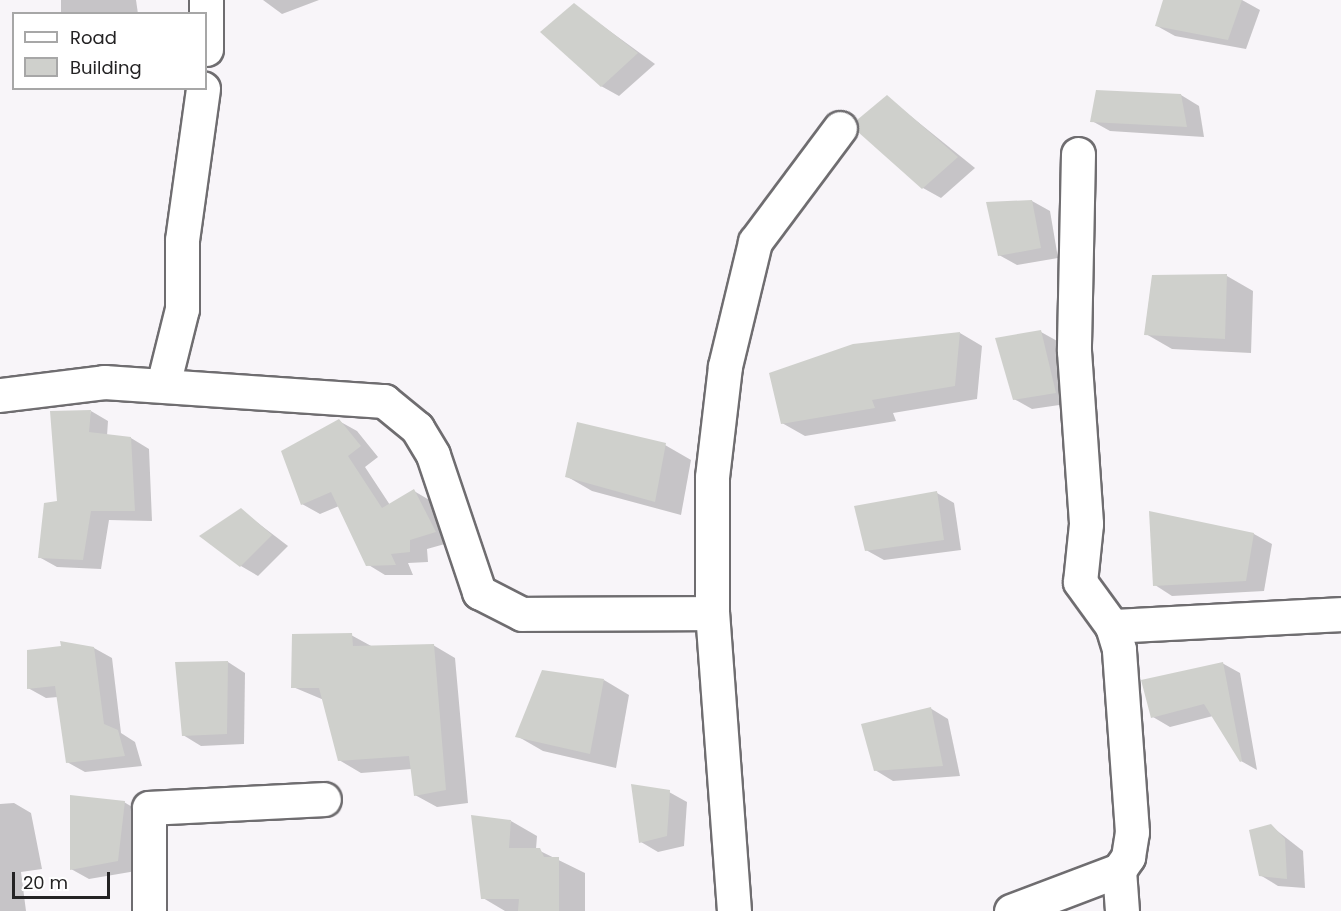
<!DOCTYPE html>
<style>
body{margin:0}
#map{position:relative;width:1341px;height:911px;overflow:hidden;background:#f8f5f9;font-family:Poppins,sans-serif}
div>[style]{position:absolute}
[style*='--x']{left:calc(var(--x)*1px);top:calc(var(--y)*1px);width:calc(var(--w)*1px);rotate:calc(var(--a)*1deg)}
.shadow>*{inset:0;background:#0003}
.building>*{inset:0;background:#cfd0cc}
.roads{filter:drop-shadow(2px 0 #6f6d70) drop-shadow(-2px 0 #6f6d70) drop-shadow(0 2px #6f6d70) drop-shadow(0 -2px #6f6d70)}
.minor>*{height:33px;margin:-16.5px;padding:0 16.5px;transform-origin:16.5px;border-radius:16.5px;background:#fff}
span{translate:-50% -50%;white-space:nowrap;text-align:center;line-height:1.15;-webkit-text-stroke:6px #fff;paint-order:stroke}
.legend{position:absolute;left:12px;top:12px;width:195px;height:78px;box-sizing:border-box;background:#fff;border:2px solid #a7a7a7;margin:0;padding:8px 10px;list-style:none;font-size:18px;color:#242324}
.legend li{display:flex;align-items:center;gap:12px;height:30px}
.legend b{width:30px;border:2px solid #a7a7a7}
.scale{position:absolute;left:12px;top:872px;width:98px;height:27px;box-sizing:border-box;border:3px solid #242324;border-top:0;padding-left:8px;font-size:18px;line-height:21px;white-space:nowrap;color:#242324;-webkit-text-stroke:4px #fff;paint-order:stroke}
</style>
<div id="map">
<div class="shadow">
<div style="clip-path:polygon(61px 0,136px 0,138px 14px,61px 14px)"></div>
<div style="clip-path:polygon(263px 0,319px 0,282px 14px)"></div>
<div style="clip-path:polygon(1164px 0,1242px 0,1260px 10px,1246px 49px,1175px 36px,1157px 26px)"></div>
<div style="clip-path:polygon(574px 5px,655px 64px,619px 96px,601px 86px)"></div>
<div style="clip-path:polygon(1181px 95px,1199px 106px,1204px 137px,1110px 131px,1092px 121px)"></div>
<div style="clip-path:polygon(887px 97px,975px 168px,941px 198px,923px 188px)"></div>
<div style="clip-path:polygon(1032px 201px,1050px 211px,1058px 258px,1017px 265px,999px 255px)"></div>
<div style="clip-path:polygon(1227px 276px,1253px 291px,1251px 353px,1172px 349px,1146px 334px,1153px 277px)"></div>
<div style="clip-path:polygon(1041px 332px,1059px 342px,1073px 403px,1032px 409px,1014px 399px)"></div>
<div style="clip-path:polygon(960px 333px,982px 346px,977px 399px,893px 413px,896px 421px,805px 436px,782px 423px)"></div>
<div style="clip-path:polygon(91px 411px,108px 421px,107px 436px,131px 438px,149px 449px,152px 521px,109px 520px,101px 569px,57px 567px,39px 557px)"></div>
<div style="clip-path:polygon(339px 421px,357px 431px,378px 457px,365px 467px,390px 505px,414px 491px,431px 501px,452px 542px,427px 549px,428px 562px,408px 563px,413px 575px,385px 575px,367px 564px,339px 506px,320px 514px,302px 504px)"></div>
<div style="clip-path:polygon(665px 445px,691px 460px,681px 515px,592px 491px,566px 476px)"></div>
<div style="clip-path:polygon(937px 493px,954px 503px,961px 550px,884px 560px,866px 550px)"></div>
<div style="clip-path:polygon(241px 510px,288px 546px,258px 576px,241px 566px)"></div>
<div style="clip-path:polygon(1150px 513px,1254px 534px,1272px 544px,1264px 591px,1172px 596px,1155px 585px)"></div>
<div style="clip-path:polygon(351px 635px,373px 647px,433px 645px,455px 658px,468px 803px,437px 807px,415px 795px,412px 769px,361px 773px,339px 760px,324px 700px,293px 687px)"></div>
<div style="clip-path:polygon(62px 647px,94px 648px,112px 658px,121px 733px,135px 742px,142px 766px,85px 772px,67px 762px,58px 697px,46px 698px,28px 688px)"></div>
<div style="clip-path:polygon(228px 662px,245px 673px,244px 744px,201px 746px,183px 735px)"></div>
<div style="clip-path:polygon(1222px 663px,1240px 673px,1257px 770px,1241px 761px,1213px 716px,1170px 727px,1153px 717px)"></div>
<div style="clip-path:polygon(604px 680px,629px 695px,616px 768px,543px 751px,517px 736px)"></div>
<div style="clip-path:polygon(930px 708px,948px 719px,960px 776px,893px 781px,875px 770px)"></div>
<div style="clip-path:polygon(669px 792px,687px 802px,684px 846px,658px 852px,641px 842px)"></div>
<div style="clip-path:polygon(124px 802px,142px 813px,136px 871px,89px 879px,71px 869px)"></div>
<div style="clip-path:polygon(14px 803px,31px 813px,42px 869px,21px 872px,26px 911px,0 911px,0 804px)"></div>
<div style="clip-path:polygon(511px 821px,537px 836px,536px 849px,585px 873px,585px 911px,505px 911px,483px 898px)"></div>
<div style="clip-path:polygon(1271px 826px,1303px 851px,1305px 888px,1278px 886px,1260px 875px)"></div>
</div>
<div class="building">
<div style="clip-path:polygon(1163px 0,1242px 0,1228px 40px,1155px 26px)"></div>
<div style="clip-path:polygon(574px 3px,638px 53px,601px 87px,540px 32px)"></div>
<div style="clip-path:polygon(1096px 90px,1181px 94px,1187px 127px,1090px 122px)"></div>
<div style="clip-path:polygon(887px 95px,958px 157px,922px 189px,858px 132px,857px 120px)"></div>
<div style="clip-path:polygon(1032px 200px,1041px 248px,998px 256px,986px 202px)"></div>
<div style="clip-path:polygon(1227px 274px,1225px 339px,1144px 335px,1152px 275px)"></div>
<div style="clip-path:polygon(1041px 330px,1056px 393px,1013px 400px,995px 338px)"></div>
<div style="clip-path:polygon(960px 332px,955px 386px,872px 400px,875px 408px,781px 424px,769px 373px,853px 344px)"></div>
<div style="clip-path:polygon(91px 410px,89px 432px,131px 437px,135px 511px,91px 511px,83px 560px,38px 558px,44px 503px,57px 501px,50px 411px)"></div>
<div style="clip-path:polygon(339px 419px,361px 446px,348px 456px,382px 508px,414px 489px,436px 532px,410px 540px,410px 552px,391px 554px,396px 565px,366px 566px,331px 492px,301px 505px,281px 451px)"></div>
<div style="clip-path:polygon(577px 422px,666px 443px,655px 502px,565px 477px)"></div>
<div style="clip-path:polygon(937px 491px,944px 540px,865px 551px,854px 506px)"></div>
<div style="clip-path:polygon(241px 508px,272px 535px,240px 567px,199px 536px)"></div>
<div style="clip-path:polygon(1149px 511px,1254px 533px,1246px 581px,1153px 586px)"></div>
<div style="clip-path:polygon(352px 633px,353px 646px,434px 644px,446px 790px,414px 796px,409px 756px,338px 761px,319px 688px,291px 688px,292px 634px)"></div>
<div style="clip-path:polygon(60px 641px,94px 647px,104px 724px,118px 730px,125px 756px,66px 763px,55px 686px,27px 689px,27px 650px,61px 646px)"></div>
<div style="clip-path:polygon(228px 661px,227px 734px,182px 736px,175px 662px)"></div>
<div style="clip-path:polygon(1223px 662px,1242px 761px,1240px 762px,1204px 704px,1151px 718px,1141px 680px)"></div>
<div style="clip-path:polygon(542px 670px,604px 679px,590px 754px,515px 737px)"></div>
<div style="clip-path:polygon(931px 707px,943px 766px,874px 771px,861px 724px)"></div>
<div style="clip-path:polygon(631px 784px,670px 790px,667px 836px,639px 843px)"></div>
<div style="clip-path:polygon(70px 795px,125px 801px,118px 861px,70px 870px)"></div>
<div style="clip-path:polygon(471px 815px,511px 820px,509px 848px,540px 848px,544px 857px,559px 857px,559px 911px,518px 911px,519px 899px,481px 899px)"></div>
<div style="clip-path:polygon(1271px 824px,1285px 839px,1287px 879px,1259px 876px,1249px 830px)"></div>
</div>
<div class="roads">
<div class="minor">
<div style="--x:206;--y:49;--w:49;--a:-90"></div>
<div style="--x:1078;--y:154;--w:197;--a:91.2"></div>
<div style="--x:1074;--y:351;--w:173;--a:86"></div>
<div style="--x:1086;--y:524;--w:58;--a:95.9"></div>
<div style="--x:1080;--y:582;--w:54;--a:54"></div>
<div style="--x:163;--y:385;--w:78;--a:-76"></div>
<div style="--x:182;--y:309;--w:69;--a:-90"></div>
<div style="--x:182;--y:240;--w:153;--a:-82.1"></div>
<div style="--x:0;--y:395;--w:105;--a:-7.1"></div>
<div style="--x:104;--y:382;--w:281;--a:3.9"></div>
<div style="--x:384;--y:401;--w:43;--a:39.3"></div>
<div style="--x:417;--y:428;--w:31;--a:59"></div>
<div style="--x:433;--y:455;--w:145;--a:71.4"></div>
<div style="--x:479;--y:592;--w:48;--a:27.1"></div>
<div style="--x:522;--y:614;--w:190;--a:-0.3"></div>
<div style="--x:1119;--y:870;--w:41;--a:85.8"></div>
<div style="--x:149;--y:911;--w:103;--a:-90"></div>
<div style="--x:149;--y:808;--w:175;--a:-2.9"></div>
<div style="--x:734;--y:911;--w:299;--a:-94.2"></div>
<div style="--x:712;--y:613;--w:136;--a:-90"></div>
<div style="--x:712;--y:477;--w:112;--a:-83.3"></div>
<div style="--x:725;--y:366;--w:128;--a:-76.4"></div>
<div style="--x:755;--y:242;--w:142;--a:-53.3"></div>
<div style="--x:1011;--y:911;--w:116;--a:-20.8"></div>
<div style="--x:1119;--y:870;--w:16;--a:-55"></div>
<div style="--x:1128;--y:857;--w:25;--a:-81"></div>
<div style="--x:1132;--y:832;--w:183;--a:-94.1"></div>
<div style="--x:1119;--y:649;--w:24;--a:-107"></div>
<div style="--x:1112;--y:626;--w:229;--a:-3"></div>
</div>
</div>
<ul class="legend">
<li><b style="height:8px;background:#fff"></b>Road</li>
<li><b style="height:16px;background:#cfd0cc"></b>Building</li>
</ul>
<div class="scale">20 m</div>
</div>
